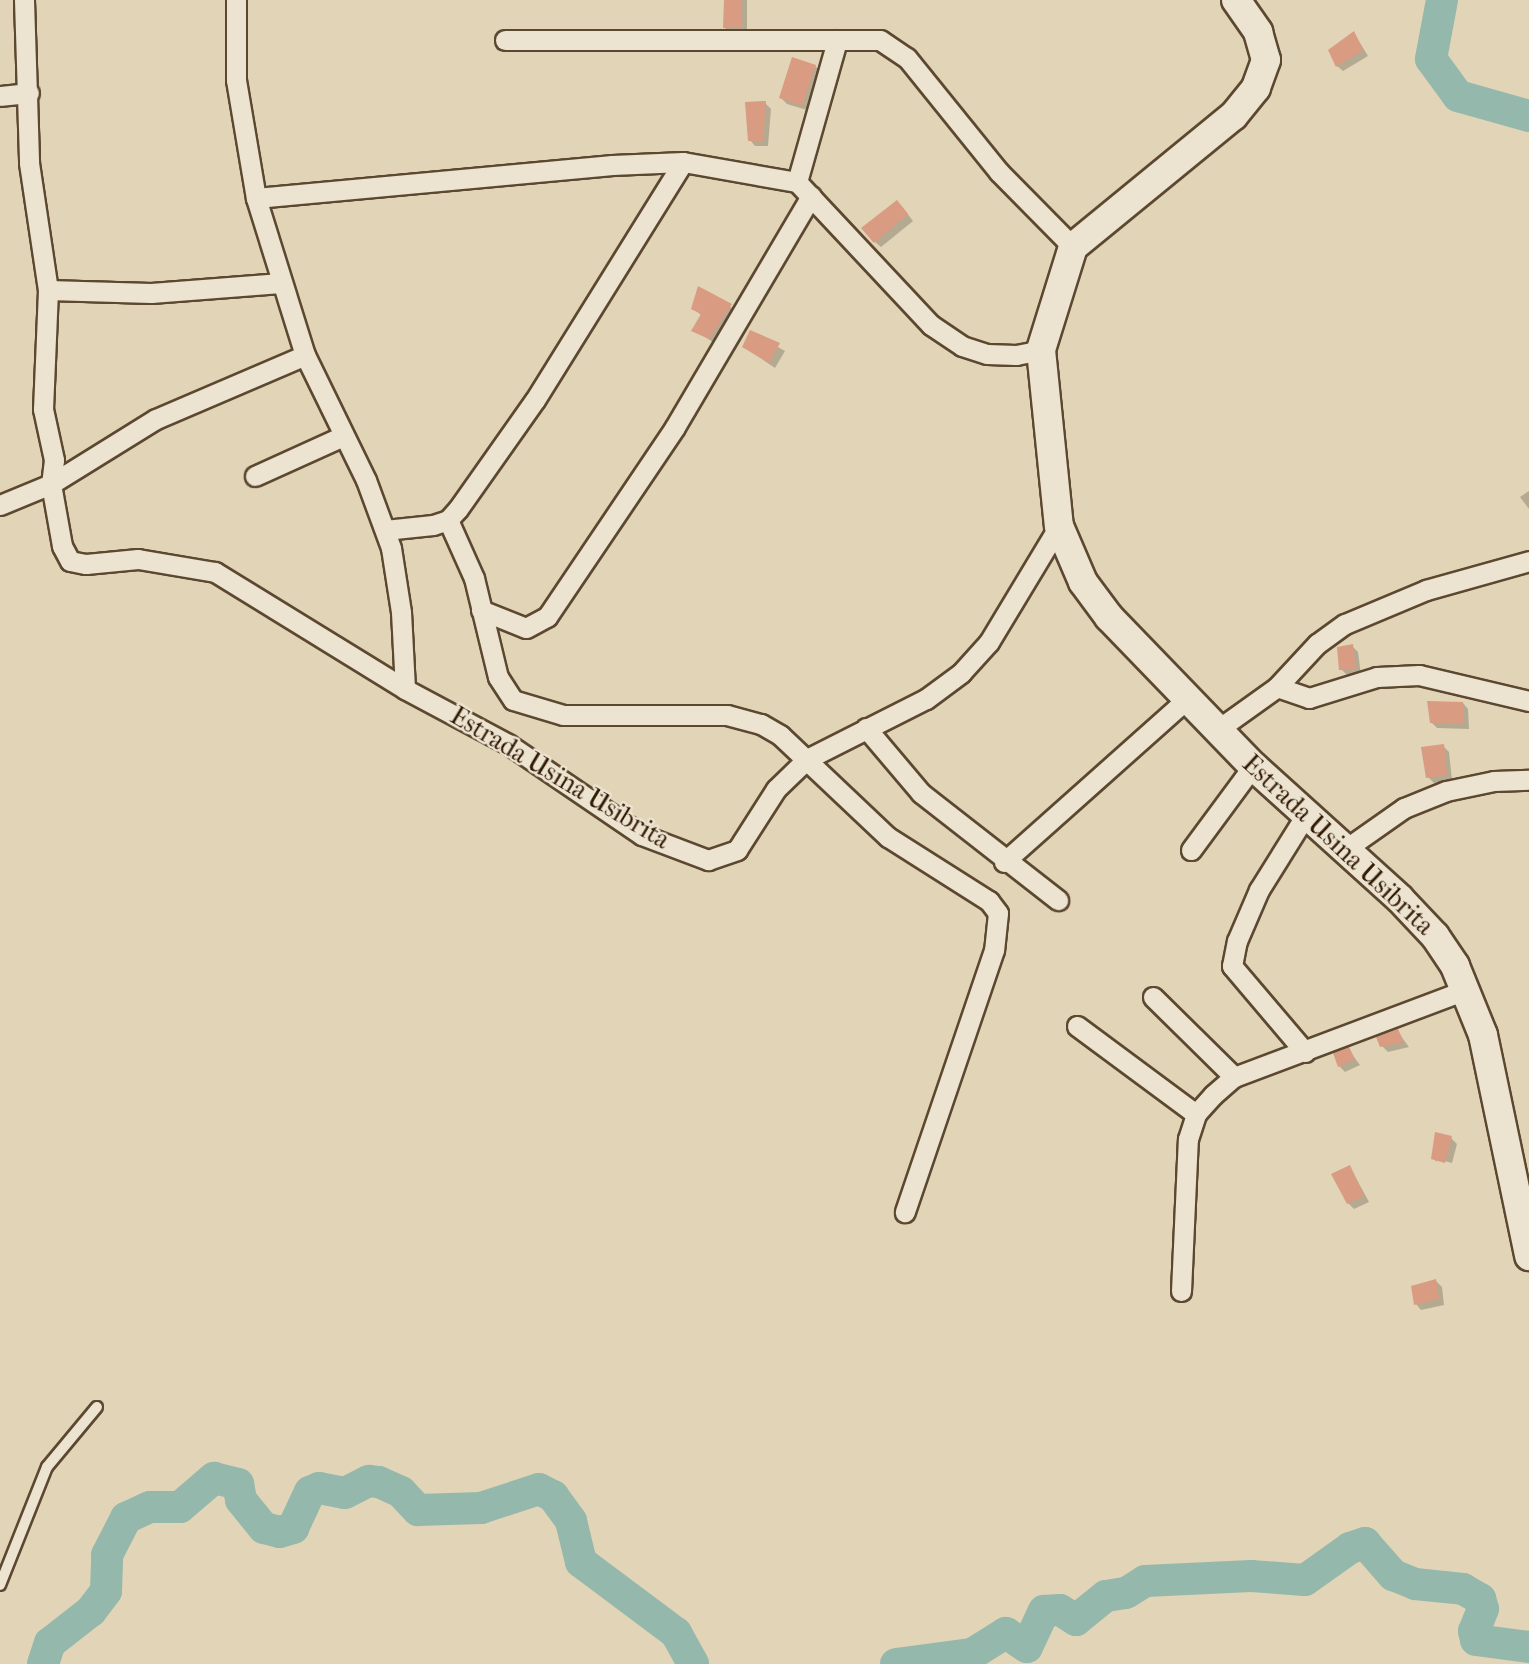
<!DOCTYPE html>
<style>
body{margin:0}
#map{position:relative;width:1529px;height:1664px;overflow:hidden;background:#e2d4b6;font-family:"IM FELL French Canon",serif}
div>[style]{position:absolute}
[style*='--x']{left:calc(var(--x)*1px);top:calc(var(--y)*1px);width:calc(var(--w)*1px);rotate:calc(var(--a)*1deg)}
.shadow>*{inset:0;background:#0003}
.river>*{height:32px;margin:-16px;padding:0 16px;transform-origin:16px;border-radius:16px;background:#95b8ac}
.building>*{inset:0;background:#d99b82}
.roads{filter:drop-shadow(2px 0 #5c4830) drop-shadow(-2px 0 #5c4830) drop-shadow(0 2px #5c4830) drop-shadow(0 -2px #5c4830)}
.lane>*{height:10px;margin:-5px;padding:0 5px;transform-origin:5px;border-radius:5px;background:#ece3d0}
.street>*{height:19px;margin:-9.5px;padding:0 9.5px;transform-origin:9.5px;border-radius:9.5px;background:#ece3d0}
.secondary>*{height:28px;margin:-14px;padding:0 14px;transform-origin:14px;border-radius:14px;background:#ece3d0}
span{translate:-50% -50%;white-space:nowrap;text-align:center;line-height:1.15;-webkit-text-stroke:5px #ece3d0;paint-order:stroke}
.street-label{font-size:26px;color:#301903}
</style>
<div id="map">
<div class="shadow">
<div style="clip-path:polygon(726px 0,747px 0,747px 33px,730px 33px,724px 27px)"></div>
<div style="clip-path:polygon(1354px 33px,1368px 56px,1343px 71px,1337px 66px)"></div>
<div style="clip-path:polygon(815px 66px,821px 72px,807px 110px,787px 104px,781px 98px)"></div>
<div style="clip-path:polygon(765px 103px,771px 109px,768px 146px,755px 146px,750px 140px)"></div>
<div style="clip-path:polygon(903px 208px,913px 221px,881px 247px,875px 242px)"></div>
<div style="clip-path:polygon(699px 288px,737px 311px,716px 344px,694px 330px,702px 316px,693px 308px)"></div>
<div style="clip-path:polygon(751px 332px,785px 351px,775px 368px,744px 347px)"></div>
<div style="clip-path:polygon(1529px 491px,1529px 509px,1520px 497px)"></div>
<div style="clip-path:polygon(1352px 646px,1358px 652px,1361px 675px,1347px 675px,1341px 669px)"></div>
<div style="clip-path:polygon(1463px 703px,1468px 709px,1469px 729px,1437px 728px,1431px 722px)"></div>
<div style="clip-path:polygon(1443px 746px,1449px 752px,1452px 780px,1434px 783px,1428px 777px)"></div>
<div style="clip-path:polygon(1397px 1031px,1409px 1047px,1388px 1052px,1382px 1046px)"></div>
<div style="clip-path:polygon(1348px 1049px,1360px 1065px,1345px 1072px,1339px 1066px)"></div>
<div style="clip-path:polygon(1451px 1138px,1457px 1144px,1452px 1163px,1437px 1159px,1437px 1162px,1433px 1158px)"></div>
<div style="clip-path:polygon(1350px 1167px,1369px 1202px,1354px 1209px,1348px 1203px)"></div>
<div style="clip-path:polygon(1436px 1281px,1442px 1287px,1444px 1305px,1421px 1310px,1416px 1304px)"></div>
</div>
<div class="river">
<div style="--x:1442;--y:0;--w:60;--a:100.6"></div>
<div style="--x:1431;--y:59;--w:46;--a:53.9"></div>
<div style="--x:1458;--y:96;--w:74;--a:15.7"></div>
<div style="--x:43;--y:1664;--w:22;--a:-72"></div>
<div style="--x:50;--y:1643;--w:52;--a:-38"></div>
<div style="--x:91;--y:1611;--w:25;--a:-53"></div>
<div style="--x:106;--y:1591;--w:36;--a:-88"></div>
<div style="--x:107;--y:1555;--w:42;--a:-62.8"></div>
<div style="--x:126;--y:1518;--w:26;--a:-25"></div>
<div style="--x:150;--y:1507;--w:30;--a:0"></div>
<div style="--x:180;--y:1507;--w:45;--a:-40.5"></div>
<div style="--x:214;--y:1478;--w:25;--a:14"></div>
<div style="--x:238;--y:1484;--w:16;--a:79"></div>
<div style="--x:241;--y:1500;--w:36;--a:51"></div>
<div style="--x:264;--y:1528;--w:16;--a:14"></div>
<div style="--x:280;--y:1532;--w:14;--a:-17"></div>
<div style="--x:293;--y:1528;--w:40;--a:-65"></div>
<div style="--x:310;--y:1492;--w:10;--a:-24"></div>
<div style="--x:319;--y:1488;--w:26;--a:11"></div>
<div style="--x:345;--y:1493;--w:27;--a:-27"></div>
<div style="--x:369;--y:1481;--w:10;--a:6"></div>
<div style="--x:379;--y:1482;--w:24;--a:24"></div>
<div style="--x:401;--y:1492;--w:25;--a:47"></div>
<div style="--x:418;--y:1510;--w:63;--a:-1.8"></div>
<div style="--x:481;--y:1508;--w:61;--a:-18.1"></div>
<div style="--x:539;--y:1489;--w:16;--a:27"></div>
<div style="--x:553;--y:1496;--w:31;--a:54"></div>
<div style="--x:571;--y:1521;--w:42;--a:76.3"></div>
<div style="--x:581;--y:1562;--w:119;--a:36.8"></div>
<div style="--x:676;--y:1633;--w:35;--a:61"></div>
<div style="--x:896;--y:1664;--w:77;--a:-7.5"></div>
<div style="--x:972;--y:1654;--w:40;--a:-32"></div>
<div style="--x:1006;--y:1633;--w:25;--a:34"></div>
<div style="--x:1027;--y:1647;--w:40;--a:-65"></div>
<div style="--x:1044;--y:1611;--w:16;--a:-4"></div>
<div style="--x:1060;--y:1610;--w:19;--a:32"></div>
<div style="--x:1076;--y:1620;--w:38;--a:-39"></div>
<div style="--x:1106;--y:1596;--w:20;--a:-9"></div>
<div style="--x:1126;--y:1593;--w:22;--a:-32"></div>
<div style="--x:1145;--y:1581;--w:106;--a:-2.7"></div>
<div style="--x:1251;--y:1576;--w:54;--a:4.2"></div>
<div style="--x:1305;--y:1580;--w:55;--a:-35.4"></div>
<div style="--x:1350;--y:1548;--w:16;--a:-18"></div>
<div style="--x:1365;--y:1543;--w:43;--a:48.8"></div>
<div style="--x:1393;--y:1575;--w:24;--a:22"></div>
<div style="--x:1415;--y:1584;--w:48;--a:5.9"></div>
<div style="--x:1463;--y:1589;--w:20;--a:30"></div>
<div style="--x:1480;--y:1599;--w:10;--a:73"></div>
<div style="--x:1483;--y:1609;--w:24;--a:112"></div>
<div style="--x:1474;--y:1631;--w:9;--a:77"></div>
<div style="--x:1476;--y:1640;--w:53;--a:7.5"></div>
</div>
<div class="building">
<div style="clip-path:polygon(724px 0,742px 0,742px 28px,723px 28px)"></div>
<div style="clip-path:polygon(1354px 31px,1363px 50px,1336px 67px,1328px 50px)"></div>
<div style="clip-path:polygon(792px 57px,816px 65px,802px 106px,779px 98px)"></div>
<div style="clip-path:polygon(766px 101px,763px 141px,748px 141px,745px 102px)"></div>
<div style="clip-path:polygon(897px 200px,908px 214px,874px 243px,861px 228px)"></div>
<div style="clip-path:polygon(698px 286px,732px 304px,709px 339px,691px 331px,701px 314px,691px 309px)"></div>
<div style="clip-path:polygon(750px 330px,780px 343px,769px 363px,742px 347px)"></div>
<div style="clip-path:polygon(1353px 644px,1356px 670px,1339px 670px,1337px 647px)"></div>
<div style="clip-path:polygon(1427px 701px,1463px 702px,1464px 724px,1430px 723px)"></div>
<div style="clip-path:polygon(1444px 744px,1447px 775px,1426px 778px,1421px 747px)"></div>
<div style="clip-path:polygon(1398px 1029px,1404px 1042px,1380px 1047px,1376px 1037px)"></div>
<div style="clip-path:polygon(1349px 1047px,1355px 1059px,1338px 1067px,1333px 1053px)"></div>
<div style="clip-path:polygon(1435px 1132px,1452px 1136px,1445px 1163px,1431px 1159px)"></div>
<div style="clip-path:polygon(1350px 1165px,1364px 1196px,1347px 1204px,1331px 1174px)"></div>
<div style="clip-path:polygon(1436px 1279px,1439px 1299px,1414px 1305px,1411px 1286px)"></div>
</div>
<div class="roads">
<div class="lane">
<div style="--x:0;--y:1585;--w:127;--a:-68.3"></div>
<div style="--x:47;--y:1467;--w:78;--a:-50.2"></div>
</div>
<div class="street">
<div style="--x:24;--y:0;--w:163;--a:88.2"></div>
<div style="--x:29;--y:163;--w:128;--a:81.5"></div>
<div style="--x:48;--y:290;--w:119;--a:92.4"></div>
<div style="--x:43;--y:409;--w:52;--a:77.8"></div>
<div style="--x:54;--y:460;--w:24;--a:97"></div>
<div style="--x:51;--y:484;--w:63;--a:79.9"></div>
<div style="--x:62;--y:546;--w:17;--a:62"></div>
<div style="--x:70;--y:561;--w:16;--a:11"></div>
<div style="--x:86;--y:564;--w:52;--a:-5.5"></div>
<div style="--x:138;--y:559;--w:78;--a:9.6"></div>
<div style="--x:215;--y:572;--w:223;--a:31.6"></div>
<div style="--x:405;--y:689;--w:117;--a:28.1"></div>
<div style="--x:508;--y:744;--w:162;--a:34.2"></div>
<div style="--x:642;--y:835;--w:71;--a:20.7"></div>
<div style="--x:708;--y:860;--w:31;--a:-19"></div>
<div style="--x:737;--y:850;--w:72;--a:-57.4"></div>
<div style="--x:776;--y:789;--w:43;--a:-44.1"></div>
<div style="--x:807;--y:759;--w:133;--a:-26.8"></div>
<div style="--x:926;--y:699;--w:44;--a:-36.6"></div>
<div style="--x:961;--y:673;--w:42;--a:-47.9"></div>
<div style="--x:989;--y:642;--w:135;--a:-58.9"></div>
<div style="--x:236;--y:0;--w:80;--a:90"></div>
<div style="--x:236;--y:80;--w:120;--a:80.4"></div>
<div style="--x:256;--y:198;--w:164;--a:72.7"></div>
<div style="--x:305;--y:355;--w:139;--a:64"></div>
<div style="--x:366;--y:480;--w:72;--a:69.8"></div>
<div style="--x:391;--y:548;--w:65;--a:81.1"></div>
<div style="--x:401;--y:612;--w:77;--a:87"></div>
<div style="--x:505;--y:40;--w:375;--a:0"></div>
<div style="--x:880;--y:40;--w:32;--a:34"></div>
<div style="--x:907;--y:58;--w:146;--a:51.1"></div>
<div style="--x:999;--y:172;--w:105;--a:45.4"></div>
<div style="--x:0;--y:96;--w:29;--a:-6"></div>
<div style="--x:797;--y:182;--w:147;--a:-74.2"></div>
<div style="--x:256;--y:198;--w:358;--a:-5.3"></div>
<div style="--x:612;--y:165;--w:71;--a:-2.4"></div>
<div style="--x:683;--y:162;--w:116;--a:10"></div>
<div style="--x:797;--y:182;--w:196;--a:46.9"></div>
<div style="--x:931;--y:325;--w:37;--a:34"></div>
<div style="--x:962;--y:346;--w:26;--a:18"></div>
<div style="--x:987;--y:354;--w:29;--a:2"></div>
<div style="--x:1016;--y:355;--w:25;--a:-11"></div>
<div style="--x:48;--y:290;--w:103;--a:1.7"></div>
<div style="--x:151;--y:293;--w:130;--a:-4.4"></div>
<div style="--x:255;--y:476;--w:97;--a:-24.4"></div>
<div style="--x:0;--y:505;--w:55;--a:-22.4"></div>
<div style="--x:51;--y:484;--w:123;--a:-31.8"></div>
<div style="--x:156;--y:419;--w:162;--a:-23.2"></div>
<div style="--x:448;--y:520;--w:64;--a:65.9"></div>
<div style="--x:474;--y:578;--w:102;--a:76.4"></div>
<div style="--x:498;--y:677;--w:27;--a:57"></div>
<div style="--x:513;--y:700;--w:52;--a:16.7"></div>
<div style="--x:563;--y:715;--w:164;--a:0"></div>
<div style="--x:727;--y:715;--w:35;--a:15"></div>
<div style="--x:761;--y:724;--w:22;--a:30"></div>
<div style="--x:780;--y:735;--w:149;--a:43.4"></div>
<div style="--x:888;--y:837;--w:120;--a:32.4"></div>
<div style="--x:989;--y:901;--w:15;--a:53"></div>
<div style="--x:998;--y:913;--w:37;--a:96"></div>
<div style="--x:994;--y:950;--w:277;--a:108.8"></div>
<div style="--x:385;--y:530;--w:48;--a:-5.9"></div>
<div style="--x:433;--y:525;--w:16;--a:-18"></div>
<div style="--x:448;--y:520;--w:15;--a:-48"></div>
<div style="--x:458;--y:509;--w:133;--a:-54.8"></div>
<div style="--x:535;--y:400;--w:280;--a:-58.1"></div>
<div style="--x:481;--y:610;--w:48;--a:21.8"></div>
<div style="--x:526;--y:628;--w:24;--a:-28"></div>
<div style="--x:547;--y:617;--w:229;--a:-56"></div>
<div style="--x:675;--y:427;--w:268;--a:-59.5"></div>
<div style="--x:1277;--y:687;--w:34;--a:19"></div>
<div style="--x:1309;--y:698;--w:71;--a:-17.2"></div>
<div style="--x:1377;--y:677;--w:42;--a:-2.7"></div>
<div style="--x:1419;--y:675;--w:113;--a:13.3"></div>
<div style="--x:866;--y:728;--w:85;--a:49.8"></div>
<div style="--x:921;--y:793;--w:174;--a:38"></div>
<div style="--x:1217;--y:730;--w:74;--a:-35.6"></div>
<div style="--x:1277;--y:687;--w:59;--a:-47.1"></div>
<div style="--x:1317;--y:644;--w:34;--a:-36"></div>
<div style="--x:1345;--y:624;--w:88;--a:-22.8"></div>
<div style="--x:1426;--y:590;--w:107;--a:-15.7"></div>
<div style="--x:1347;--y:848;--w:70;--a:-35.1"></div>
<div style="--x:1404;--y:808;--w:45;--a:-22"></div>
<div style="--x:1446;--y:791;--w:49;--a:-11.8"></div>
<div style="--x:1494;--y:781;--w:35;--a:-2"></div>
<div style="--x:1191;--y:850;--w:104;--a:-53.6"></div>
<div style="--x:1004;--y:862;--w:245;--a:-41.7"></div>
<div style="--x:1153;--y:997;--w:114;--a:44.6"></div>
<div style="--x:1077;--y:1026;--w:148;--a:36.5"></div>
<div style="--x:1305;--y:1052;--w:113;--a:-130.3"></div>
<div style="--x:1232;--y:966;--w:25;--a:-79"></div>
<div style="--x:1237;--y:941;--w:56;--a:-66.7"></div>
<div style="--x:1259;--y:890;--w:91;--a:-58.1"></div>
<div style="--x:1181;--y:1291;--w:152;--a:-87.4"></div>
<div style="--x:1188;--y:1139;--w:26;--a:-72"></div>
<div style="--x:1196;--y:1114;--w:25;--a:-48"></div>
<div style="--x:1213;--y:1095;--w:28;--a:-41"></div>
<div style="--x:1234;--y:1077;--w:250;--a:-20.6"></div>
</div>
<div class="secondary">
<div style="--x:1236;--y:0;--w:39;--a:55"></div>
<div style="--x:1258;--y:32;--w:29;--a:74"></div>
<div style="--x:1266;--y:60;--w:30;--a:110"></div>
<div style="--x:1256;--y:88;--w:36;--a:129"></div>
<div style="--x:1233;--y:116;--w:207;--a:140.7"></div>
<div style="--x:1073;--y:247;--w:108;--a:107.3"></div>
<div style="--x:1041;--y:350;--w:177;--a:84.2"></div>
<div style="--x:1059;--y:526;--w:61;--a:66.8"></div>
<div style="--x:1083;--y:582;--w:44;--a:53.4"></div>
<div style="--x:1109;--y:617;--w:207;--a:46"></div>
<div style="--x:1253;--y:766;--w:198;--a:42.1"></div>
<div style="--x:1400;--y:899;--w:51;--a:46.6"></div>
<div style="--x:1435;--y:936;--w:36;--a:56"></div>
<div style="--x:1455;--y:966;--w:74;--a:67.9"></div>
<div style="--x:1483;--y:1035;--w:226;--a:78.2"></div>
</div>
</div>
<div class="street-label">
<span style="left:560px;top:778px;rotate:31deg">Estrada Usina Usibrita</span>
<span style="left:1338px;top:845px;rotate:43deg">Estrada Usina Usibrita</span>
</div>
</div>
